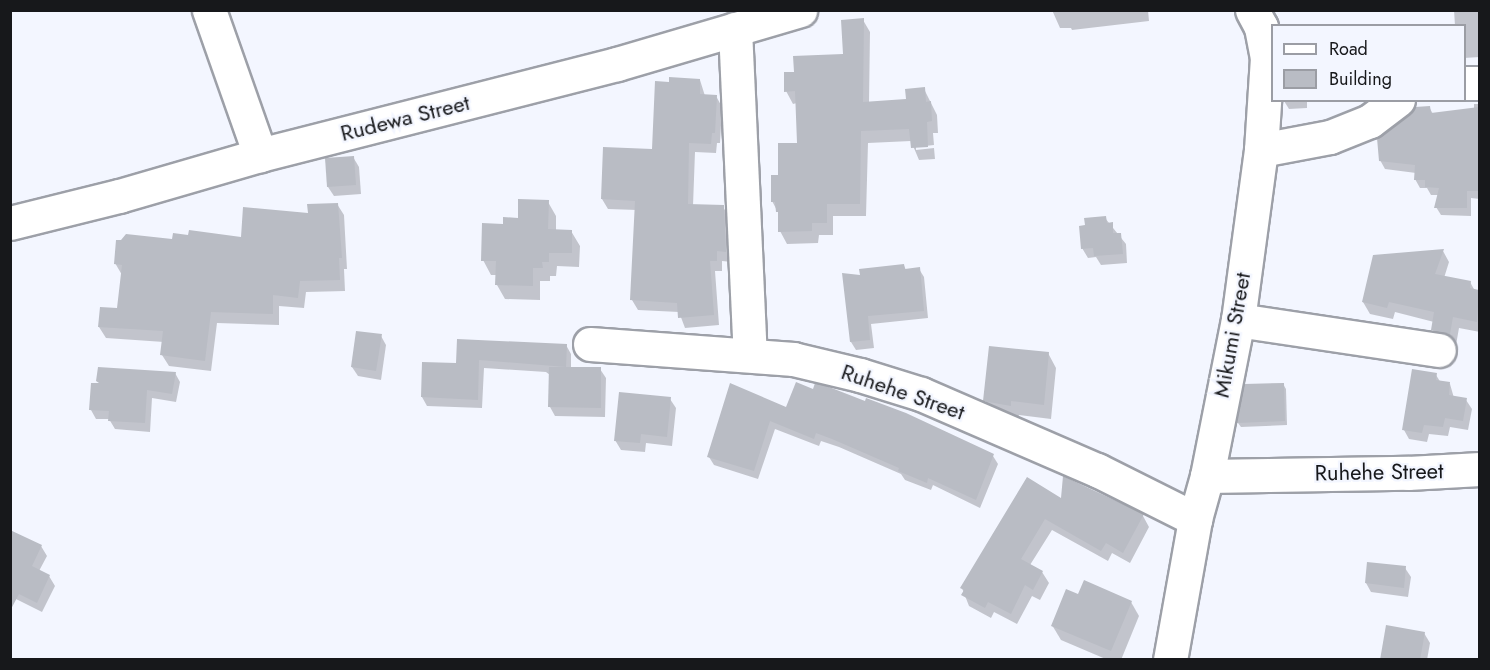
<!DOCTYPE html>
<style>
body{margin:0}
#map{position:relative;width:1490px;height:670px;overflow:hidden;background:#f3f6ff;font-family:Jost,sans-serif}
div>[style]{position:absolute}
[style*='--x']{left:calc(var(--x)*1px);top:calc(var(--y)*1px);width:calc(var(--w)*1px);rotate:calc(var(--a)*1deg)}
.shadow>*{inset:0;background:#0003}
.building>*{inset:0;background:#b9bcc4}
.roads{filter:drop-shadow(2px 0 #9da0a8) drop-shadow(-2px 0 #9da0a8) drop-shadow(0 2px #9da0a8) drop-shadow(0 -2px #9da0a8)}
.minor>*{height:33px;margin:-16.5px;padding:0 16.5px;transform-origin:16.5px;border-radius:16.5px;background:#fff}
span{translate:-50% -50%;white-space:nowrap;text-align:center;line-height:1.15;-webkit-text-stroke:4.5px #f3f6ff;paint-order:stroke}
.street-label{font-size:22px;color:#17181b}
.frame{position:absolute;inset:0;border:12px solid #17181b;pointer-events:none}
.legend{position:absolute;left:1271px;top:24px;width:195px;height:78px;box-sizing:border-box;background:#f3f6ff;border:2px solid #9b9da4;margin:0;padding:8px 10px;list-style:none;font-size:18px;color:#17181b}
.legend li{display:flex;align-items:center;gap:12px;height:30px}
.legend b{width:30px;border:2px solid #9b9da4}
</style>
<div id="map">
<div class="shadow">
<div style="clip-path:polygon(1052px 10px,1148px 10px,1149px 21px,1072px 30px,1071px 28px,1060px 28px)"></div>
<div style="clip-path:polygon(1454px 10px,1480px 10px,1480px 57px,1464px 58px,1464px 26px,1455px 26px)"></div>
<div style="clip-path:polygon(863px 20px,870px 32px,869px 103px,908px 100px,924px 89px,937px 115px,938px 133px,933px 133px,934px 145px,916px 147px,916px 150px,934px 148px,935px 159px,919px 160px,911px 141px,868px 143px,866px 216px,833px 216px,833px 235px,819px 235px,818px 243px,787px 244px,780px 231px,780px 216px,772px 201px,780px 176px,799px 145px,797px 103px,793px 104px,786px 91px,795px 73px,845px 55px)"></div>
<div style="clip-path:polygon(700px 80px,705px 96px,716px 96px,722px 107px,720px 143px,717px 143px,716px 153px,695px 152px,693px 206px,723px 207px,729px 217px,732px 262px,722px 261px,722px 271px,715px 271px,719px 325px,685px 328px,679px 312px,638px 310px,632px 300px,637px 210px,608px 209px,602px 199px,653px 151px,671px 83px)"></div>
<div style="clip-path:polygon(1307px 100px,1307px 108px,1289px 109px,1284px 101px)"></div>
<div style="clip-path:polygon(1474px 104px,1480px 104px,1480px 199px,1471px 198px,1471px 216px,1441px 215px,1436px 207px,1439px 195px,1431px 195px,1427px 188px,1420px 188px,1415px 179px,1416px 173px,1385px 169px,1380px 160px,1429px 107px,1433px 114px,1474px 109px)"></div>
<div style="clip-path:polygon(353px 157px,359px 167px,361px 194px,334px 196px,328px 187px)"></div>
<div style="clip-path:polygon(548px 202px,556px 216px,556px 231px,571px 231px,580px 246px,579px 267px,557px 266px,556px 276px,550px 276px,550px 281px,540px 281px,540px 300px,505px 299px,497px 285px,497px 275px,491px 275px,483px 260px,504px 225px)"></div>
<div style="clip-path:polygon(337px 204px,344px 215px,347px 269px,344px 269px,345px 291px,306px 292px,304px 308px,279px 306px,279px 325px,217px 323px,211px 371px,169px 366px,162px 355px,164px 342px,106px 338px,99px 327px,118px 310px,122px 275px,115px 263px,173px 240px,242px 239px)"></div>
<div style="clip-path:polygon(1105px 218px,1126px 244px,1127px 263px,1101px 265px,1096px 257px,1088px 258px,1082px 248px)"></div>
<div style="clip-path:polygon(1443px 251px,1449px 262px,1444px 278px,1470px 282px,1475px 291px,1480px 291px,1480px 332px,1459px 328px,1456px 345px,1439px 341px,1433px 330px,1434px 322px,1395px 312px,1393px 319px,1370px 314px,1363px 302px)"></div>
<div style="clip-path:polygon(904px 266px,906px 270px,919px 269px,924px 277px,928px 318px,871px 324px,874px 348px,856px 350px,851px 342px,861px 277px)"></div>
<div style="clip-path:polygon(381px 336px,386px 345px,381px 380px,358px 376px,352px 367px)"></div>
<div style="clip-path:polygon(459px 340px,566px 345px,571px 354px,571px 369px,600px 369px,606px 378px,605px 417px,555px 416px,550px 407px,550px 375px,546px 372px,484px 368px,482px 408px,427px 406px,422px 397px,458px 364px)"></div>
<div style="clip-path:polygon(1048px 353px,1056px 368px,1051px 419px,1019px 415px,1018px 419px,993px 414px,985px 400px)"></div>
<div style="clip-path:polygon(175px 373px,180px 382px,176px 402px,152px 398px,150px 432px,115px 429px,109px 419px,96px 419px,91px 410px,100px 385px)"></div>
<div style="clip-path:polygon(1436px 375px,1441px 383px,1450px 384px,1454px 398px,1466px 400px,1472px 409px,1468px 430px,1450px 427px,1448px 436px,1429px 434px,1427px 442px,1409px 439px,1404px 430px)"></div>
<div style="clip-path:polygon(1283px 384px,1286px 389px,1287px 425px,1241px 427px,1238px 423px)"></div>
<div style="clip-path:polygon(670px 399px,676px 408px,672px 446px,646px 443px,645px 452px,621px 450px,615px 440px)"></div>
<div style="clip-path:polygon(787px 409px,993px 456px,998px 464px,980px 508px,933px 485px,931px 490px,905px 480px,901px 474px,839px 447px,821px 441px,819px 446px,775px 429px,758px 479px,714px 465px,709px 457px)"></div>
<div style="clip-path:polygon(1062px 500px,1143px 516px,1149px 527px,1130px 563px,1112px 553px,1108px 561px,1052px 530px,1030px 565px,1042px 572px,1049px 583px,1040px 600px,1032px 596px,1017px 624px,994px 612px,991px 618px,969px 606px,962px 588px)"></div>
<div style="clip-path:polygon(41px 546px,47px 556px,39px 571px,49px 576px,55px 586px,42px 612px,10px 596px)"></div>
<div style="clip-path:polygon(1405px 568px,1411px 577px,1408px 597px,1371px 592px,1366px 583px)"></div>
<div style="clip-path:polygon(1079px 596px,1131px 602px,1139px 616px,1121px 660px,1108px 660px,1061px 640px,1052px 625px)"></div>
<div style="clip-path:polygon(1424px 633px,1430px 643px,1427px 660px,1382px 660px)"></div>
</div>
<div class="building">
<div style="clip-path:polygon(864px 18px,863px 102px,906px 99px,905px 89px,925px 87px,926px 102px,931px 101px,932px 121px,927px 122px,928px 147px,911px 148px,909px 129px,861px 131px,860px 204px,827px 204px,827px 223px,812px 223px,812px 231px,778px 232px,778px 212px,776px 212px,775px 202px,771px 202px,771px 175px,778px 175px,778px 143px,797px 143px,795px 91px,784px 92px,784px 72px,794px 72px,793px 56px,843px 54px,841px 20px)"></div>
<div style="clip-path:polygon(669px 77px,700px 79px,700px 94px,717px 95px,715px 133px,712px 133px,711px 144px,689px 143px,688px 204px,724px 205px,726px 252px,717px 251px,717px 261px,710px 261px,714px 315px,678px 318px,677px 303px,630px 300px,635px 201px,601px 199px,603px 147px,652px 149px,655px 81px,669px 82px)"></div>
<div style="clip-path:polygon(1430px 106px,1431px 113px,1479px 107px,1479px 191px,1467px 191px,1467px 208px,1434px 208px,1439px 188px,1425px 187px,1425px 180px,1414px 180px,1415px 165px,1379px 161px,1377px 138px,1409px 115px,1415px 107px)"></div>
<div style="clip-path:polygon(354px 156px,356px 185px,327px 187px,325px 158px)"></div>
<div style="clip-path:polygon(518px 199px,549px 200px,548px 229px,572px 230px,572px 253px,549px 253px,549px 262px,542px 262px,543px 268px,533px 268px,533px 286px,495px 285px,496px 261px,481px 261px,482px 223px,503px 224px,503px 217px,518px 218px)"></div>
<div style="clip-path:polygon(338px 203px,342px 258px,339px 258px,340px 280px,300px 281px,298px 298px,273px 295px,273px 314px,211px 312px,205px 361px,160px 355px,163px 331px,98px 327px,100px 307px,117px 308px,122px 265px,114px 264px,116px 240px,121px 240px,126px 234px,172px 239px,173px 233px,188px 235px,189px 230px,241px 237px,243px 207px,308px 213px,307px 204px)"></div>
<div style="clip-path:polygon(1106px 216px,1107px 223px,1113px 222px,1113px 233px,1121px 233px,1123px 254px,1094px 256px,1093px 248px,1081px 249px,1079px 226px,1085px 225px,1084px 218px)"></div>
<div style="clip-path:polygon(1444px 249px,1435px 274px,1471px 281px,1470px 288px,1479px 290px,1477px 322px,1453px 317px,1450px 334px,1431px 330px,1434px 312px,1389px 302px,1387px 308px,1362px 302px,1373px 255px)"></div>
<div style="clip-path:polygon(904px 264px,905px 269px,920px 267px,924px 311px,868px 316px,870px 340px,850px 342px,842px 273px,860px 275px,859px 269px)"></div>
<div style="clip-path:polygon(356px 331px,382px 334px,376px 371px,351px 367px)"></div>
<div style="clip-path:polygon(457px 339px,567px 344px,566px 367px,479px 360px,478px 400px,421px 397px,422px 362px,456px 363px)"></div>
<div style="clip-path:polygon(989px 346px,1049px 352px,1044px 405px,1011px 401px,1011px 406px,983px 401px)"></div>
<div style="clip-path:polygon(98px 367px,176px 372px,172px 394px,147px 390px,145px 423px,108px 421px,109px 411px,89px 410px,91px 383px,99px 383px,96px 381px)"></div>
<div style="clip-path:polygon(549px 367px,601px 367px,601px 408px,548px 407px)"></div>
<div style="clip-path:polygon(1412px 369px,1437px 373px,1436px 380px,1450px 382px,1449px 395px,1467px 398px,1463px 421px,1445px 418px,1443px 427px,1424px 425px,1422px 433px,1402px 430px)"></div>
<div style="clip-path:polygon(796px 382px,813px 389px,815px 383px,829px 387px,865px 401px,866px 398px,906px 413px,994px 454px,976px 500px,928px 478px,927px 483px,898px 471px,899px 468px,832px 439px,816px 433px,814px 439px,770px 421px,754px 471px,707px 457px,730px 383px,786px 407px)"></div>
<div style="clip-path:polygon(1284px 383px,1285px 421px,1237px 423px,1244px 384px)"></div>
<div style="clip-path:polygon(619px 392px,671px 397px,667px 437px,641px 434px,640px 443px,614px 441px)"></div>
<div style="clip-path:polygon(1063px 476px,1144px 514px,1123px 553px,1106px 543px,1101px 551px,1045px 519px,1021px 559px,1043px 571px,1033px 590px,1025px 585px,1011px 614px,988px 602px,985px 608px,961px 595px,964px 590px,960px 588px,1027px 477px,1061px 498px)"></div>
<div style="clip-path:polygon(10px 530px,42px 545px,32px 566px,50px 575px,37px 603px,19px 594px,10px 611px)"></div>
<div style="clip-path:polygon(1367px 562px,1406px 566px,1404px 588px,1365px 583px)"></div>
<div style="clip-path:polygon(1084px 580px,1132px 601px,1111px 651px,1051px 626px,1066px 589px,1078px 594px)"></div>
<div style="clip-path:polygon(1386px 625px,1425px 632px,1420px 660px,1380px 660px)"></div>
</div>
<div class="roads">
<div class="minor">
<div style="--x:209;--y:10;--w:154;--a:70.6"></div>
<div style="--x:735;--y:29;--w:326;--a:87.4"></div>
<div style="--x:1464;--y:83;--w:16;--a:0"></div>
<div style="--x:1261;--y:150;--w:70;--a:-10.7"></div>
<div style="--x:1330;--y:137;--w:43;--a:-21.8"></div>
<div style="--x:1370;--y:121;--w:35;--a:-37"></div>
<div style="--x:10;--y:223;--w:112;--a:-13.9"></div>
<div style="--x:119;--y:196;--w:147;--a:-16.2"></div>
<div style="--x:260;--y:155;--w:368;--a:-14.3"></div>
<div style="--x:617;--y:64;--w:191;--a:-16.4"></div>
<div style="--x:1238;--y:320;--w:203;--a:8.5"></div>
<div style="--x:590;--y:344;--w:204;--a:4.2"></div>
<div style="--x:793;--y:359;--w:69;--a:13.4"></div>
<div style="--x:860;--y:375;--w:64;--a:17.3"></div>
<div style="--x:921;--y:394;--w:192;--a:23.4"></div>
<div style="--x:1097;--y:470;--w:110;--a:26.6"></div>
<div style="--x:1207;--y:476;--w:201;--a:-0.9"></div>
<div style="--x:1408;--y:473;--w:72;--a:-3.2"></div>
<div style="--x:1170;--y:660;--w:143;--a:-79.9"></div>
<div style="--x:1195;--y:519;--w:45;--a:-74.4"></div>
<div style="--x:1207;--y:476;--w:159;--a:-78.8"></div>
<div style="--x:1238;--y:320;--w:172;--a:-82.3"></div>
<div style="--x:1261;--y:150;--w:92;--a:-86.3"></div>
<div style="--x:1267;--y:58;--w:32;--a:-101"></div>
<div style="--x:1261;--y:27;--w:19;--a:-118"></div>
</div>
</div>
<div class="street-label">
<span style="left:405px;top:118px;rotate:-14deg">Rudewa Street</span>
<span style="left:1232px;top:335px;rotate:-80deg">Mikumi Street</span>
<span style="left:903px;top:392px;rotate:19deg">Ruhehe Street</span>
<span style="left:1379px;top:472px;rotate:-1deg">Ruhehe Street</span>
</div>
<div class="frame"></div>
<ul class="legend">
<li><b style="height:8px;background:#fff"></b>Road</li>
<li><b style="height:16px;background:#b9bcc4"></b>Building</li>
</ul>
</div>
